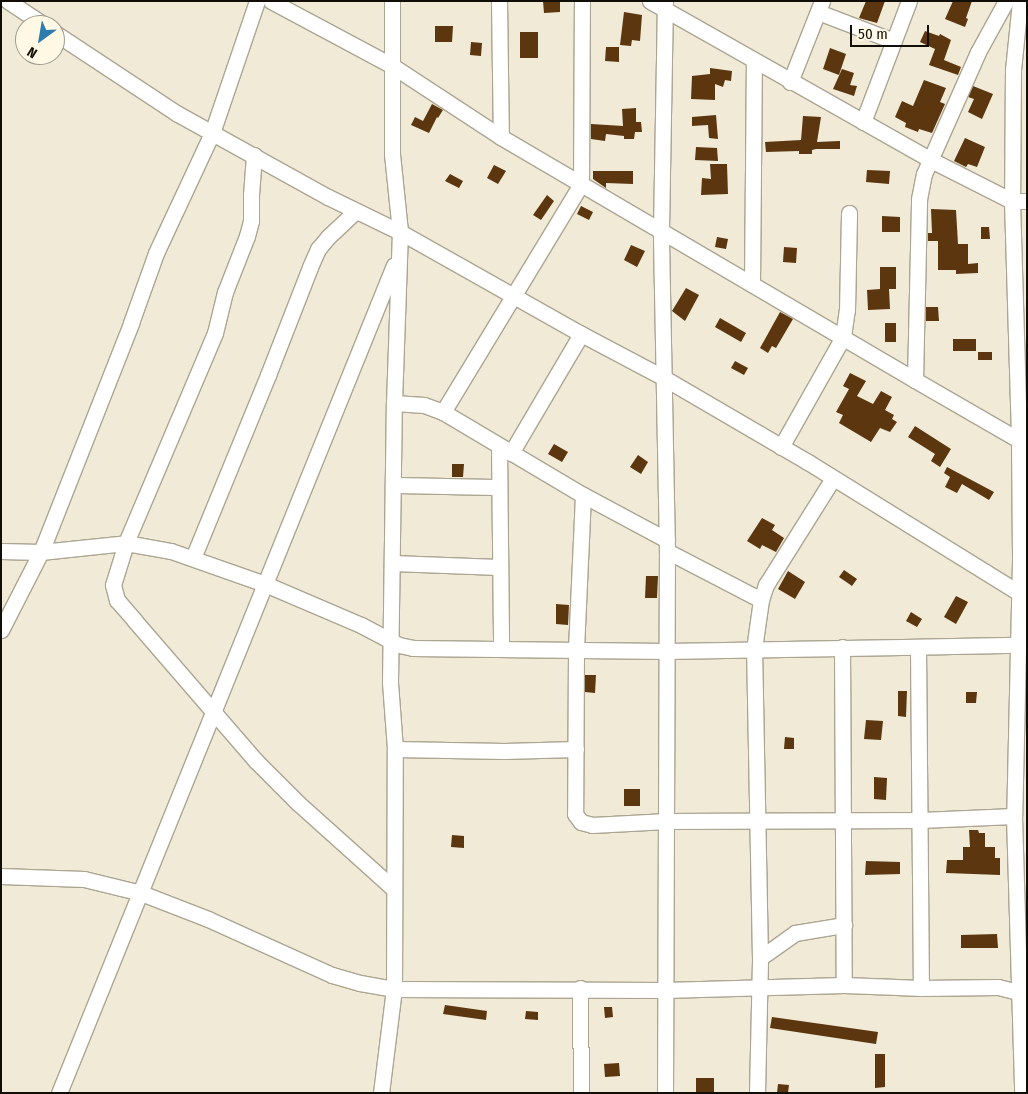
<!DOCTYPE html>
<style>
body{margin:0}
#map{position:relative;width:1028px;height:1094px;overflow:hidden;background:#f1ead7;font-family:"Fira Sans Condensed",sans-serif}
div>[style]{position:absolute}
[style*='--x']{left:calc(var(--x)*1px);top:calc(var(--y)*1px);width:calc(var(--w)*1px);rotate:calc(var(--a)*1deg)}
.building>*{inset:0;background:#5b360f}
.roads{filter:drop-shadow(1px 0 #aba592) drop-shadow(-1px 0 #aba592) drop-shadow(0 1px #aba592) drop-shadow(0 -1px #aba592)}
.minor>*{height:15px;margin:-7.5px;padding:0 7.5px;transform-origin:7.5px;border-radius:7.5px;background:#fff}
span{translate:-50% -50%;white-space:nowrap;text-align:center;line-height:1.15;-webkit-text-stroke:5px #fef8e4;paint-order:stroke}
.frame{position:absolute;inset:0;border:2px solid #100e07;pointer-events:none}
.north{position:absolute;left:15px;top:15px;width:50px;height:50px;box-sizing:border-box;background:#fef8e4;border:1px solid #9f9a8c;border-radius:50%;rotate:212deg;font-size:14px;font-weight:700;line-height:20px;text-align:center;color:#100e07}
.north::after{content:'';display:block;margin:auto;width:18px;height:22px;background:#2c7dae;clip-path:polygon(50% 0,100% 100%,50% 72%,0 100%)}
.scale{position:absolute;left:850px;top:25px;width:79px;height:22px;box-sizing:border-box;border:2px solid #100e07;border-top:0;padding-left:6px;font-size:15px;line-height:18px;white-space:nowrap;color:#100e07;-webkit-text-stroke:4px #fef8e4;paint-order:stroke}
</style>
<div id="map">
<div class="building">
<div style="clip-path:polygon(543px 1px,560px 1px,560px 12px,544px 13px)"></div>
<div style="clip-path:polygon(866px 1px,885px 1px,877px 23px,859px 18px)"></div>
<div style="clip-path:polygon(953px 1px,972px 1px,966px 18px,968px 19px,965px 27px,945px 19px)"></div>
<div style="clip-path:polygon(624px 12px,642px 15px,640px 41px,632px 40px,631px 46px,620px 45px)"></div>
<div style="clip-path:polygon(435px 26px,453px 26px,452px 42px,435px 42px)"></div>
<div style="clip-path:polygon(925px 31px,939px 36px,940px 34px,951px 40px,944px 60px,961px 67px,958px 75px,929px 65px,935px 49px,920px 42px)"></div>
<div style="clip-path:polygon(520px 32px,538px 32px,538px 58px,520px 58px)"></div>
<div style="clip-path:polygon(471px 42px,482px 43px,481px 56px,470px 55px)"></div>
<div style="clip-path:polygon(606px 47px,619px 47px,619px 62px,605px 61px)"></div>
<div style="clip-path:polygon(830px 48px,846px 54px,839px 75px,823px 69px)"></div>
<div style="clip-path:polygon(710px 68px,732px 71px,731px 81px,725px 80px,723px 87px,715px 84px,715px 100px,691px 99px,692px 76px,710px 74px)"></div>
<div style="clip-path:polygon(842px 69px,854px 73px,850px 85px,857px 86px,854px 96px,833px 89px)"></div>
<div style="clip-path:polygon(924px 80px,946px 88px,940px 102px,945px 104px,932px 133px,919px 129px,918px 132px,905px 127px,906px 123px,895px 117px,902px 101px,913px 106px)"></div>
<div style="clip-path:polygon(973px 86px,993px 94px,982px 119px,968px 112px,974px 99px,968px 97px)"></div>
<div style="clip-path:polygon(432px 104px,443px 110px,438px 118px,437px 117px,429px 133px,411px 125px,415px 117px,423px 121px)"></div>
<div style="clip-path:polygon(636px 108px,636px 122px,641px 122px,642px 132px,635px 132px,634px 139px,624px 139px,624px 136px,606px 134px,605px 141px,591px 139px,591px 124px,623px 126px,622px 109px)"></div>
<div style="clip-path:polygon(716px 115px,718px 139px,709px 138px,708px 125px,692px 126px,692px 117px)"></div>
<div style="clip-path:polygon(803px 116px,821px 117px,817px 142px,840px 141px,840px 149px,816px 149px,812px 150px,812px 154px,799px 154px,799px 151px,766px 152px,765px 142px,801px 140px)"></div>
<div style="clip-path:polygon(965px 138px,985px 147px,977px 167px,968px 164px,966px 167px,954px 161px)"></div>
<div style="clip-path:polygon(696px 147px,717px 148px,718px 161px,695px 160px)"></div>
<div style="clip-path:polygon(710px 164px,727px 164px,728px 194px,701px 195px,702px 178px,711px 179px)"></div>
<div style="clip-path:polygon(494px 165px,506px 171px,498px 184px,487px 178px)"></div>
<div style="clip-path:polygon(867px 170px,890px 171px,889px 184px,866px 182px)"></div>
<div style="clip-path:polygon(593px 171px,633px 171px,633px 184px,606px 183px,606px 188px,593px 179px)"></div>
<div style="clip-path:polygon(450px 174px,463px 181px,459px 188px,445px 181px)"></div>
<div style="clip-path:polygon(547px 195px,554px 201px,541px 220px,533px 215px)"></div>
<div style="clip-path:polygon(581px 206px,593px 212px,589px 220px,577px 214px)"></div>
<div style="clip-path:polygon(931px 209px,956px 210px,958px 244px,968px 244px,968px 264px,978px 263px,978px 273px,956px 274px,956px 270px,938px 270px,938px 241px,928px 241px,928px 233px,932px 233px)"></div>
<div style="clip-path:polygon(882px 216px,900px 217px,900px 232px,882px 232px)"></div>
<div style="clip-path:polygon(981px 227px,989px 227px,990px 239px,981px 239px)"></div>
<div style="clip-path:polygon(717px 237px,728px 239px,726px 249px,715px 247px)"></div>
<div style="clip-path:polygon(631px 245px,645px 251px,637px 267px,624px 260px)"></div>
<div style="clip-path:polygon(784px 247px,797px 248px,796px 263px,783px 262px)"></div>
<div style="clip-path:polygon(880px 267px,896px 267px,896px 289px,889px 289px,890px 309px,868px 310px,867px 290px,880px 289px)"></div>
<div style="clip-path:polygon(686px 288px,699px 295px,685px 321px,672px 311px)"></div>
<div style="clip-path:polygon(926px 307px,938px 307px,939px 321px,926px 321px)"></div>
<div style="clip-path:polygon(780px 312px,793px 319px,776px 348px,772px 346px,768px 353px,760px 348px)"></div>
<div style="clip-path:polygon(720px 318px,746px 333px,741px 342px,715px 327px)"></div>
<div style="clip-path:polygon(885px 323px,896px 323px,896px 342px,885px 342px)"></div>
<div style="clip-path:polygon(953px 339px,976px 339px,976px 351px,953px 351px)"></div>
<div style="clip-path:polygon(978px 352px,992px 352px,992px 360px,978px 360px)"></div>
<div style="clip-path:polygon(735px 361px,748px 368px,744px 375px,731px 368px)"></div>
<div style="clip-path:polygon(850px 373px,866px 381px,857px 396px,873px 404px,881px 391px,892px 397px,885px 410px,894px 415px,892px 419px,897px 422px,890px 432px,880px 428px,871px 442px,839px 423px,843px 415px,836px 412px,849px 389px,843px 386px)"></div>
<div style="clip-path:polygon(915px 426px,951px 449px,940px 467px,931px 461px,935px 454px,908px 437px)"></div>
<div style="clip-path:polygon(554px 444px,568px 452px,562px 462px,548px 454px)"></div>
<div style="clip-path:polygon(638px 455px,648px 462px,641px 474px,630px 467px)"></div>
<div style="clip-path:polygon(452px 464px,464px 464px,463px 477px,452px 477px)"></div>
<div style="clip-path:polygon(947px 467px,994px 492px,989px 500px,962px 484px,957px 493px,945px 487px,950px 477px,944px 473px)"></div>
<div style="clip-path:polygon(762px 518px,775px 525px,772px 530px,784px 538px,776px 552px,762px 545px,760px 549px,747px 541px)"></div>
<div style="clip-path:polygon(844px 570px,857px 579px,852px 586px,839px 577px)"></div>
<div style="clip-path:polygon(788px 571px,805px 582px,795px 599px,778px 589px)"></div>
<div style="clip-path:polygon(646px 576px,658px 576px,657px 598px,645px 598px)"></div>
<div style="clip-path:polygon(956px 596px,968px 602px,956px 624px,944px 617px)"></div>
<div style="clip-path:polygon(556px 604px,569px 605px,568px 625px,556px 624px)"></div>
<div style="clip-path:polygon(911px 612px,922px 619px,917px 627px,906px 621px)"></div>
<div style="clip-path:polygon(585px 675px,596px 675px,595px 693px,585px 692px)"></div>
<div style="clip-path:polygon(898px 691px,907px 691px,906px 717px,898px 716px)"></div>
<div style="clip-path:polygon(966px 692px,977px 692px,976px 703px,966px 703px)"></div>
<div style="clip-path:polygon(866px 720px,883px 721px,881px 740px,864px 739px)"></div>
<div style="clip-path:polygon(785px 737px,794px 738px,794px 749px,784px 749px)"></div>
<div style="clip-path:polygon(874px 777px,887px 778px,886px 800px,874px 799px)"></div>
<div style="clip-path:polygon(624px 789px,640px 789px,640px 806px,624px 806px)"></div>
<div style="clip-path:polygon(969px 830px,978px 830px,979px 833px,985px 833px,985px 847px,995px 847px,995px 858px,1000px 858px,1000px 875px,946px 873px,947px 860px,963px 860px,963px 847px,970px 847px)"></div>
<div style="clip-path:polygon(452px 835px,464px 836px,464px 848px,451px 847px)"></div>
<div style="clip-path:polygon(866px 861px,900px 862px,900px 874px,865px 875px)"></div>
<div style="clip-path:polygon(997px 934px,998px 948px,961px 948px,961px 935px)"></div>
<div style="clip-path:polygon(445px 1005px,487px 1011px,486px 1020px,443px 1014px)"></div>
<div style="clip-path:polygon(604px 1007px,612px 1007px,613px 1017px,605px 1018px)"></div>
<div style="clip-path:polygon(526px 1011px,538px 1012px,538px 1020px,525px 1019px)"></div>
<div style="clip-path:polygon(772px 1017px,878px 1032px,876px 1044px,770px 1028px)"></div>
<div style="clip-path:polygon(875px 1054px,885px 1054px,885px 1087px,875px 1088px)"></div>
<div style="clip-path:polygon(619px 1063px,620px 1076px,605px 1077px,604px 1064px)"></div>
<div style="clip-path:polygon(696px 1078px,714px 1078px,714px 1093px,696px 1093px)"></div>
<div style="clip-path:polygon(778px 1084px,789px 1085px,788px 1093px,777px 1093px)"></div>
</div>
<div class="roads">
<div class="minor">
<div style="--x:8;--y:1;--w:43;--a:33.7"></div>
<div style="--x:271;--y:1;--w:136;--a:28.1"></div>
<div style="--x:391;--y:65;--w:131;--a:33.2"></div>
<div style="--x:501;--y:137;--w:480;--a:30.4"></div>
<div style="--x:915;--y:380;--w:120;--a:30"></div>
<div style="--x:1019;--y:440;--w:6;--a:0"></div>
<div style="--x:392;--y:1;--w:153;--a:90"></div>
<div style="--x:392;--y:154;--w:78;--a:84.1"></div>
<div style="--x:499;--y:1;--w:136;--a:89.2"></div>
<div style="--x:650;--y:1;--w:321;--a:29.5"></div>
<div style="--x:929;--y:159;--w:93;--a:26.8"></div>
<div style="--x:1012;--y:201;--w:15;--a:0"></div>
<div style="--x:1020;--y:1;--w:69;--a:95.8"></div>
<div style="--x:1013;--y:70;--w:131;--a:90.4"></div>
<div style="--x:1012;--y:201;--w:239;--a:88.3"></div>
<div style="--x:1019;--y:440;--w:121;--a:89.5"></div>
<div style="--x:1020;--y:561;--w:255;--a:91.3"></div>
<div style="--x:1014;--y:816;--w:277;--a:88.3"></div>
<div style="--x:818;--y:12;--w:81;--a:20.9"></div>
<div style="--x:55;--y:33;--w:147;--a:33.4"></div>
<div style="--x:178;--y:114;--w:171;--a:29"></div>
<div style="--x:328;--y:197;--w:80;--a:25.9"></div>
<div style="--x:790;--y:82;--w:87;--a:-68.4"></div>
<div style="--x:863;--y:122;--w:129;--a:-69.2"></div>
<div style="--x:254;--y:155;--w:40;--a:94.3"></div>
<div style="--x:251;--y:195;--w:26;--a:90"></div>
<div style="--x:251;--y:221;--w:16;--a:105"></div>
<div style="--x:247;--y:236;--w:60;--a:111.4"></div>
<div style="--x:225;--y:292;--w:42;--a:103.7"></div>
<div style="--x:215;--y:333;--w:228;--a:113"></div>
<div style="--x:126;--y:543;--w:44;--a:107.2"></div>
<div style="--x:113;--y:585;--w:16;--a:75"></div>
<div style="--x:117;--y:600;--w:28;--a:49"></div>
<div style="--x:135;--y:621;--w:184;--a:49.2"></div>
<div style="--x:255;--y:760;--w:61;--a:45"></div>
<div style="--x:298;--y:803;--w:129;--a:41.9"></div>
<div style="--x:752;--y:284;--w:222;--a:-89.5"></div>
<div style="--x:915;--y:380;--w:181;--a:-88.7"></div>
<div style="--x:919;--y:199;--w:25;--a:-79"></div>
<div style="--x:924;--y:174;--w:133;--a:-66.1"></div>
<div style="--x:978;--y:52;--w:58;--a:-61.2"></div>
<div style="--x:394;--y:403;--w:30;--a:4"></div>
<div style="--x:424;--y:405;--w:20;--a:20"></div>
<div style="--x:443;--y:412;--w:163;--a:30.7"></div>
<div style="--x:583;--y:495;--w:95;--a:28.2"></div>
<div style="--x:443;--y:412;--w:267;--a:-58.8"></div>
<div style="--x:581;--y:184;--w:183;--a:-89.7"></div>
<div style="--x:499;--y:446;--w:202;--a:89.4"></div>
<div style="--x:781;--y:447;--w:126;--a:-60.6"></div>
<div style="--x:843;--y:337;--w:27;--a:-82"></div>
<div style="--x:847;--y:310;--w:97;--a:-88.8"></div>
<div style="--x:511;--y:453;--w:138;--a:-59.5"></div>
<div style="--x:393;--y:485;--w:105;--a:1.1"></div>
<div style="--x:583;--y:495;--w:155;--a:92.6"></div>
<div style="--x:576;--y:650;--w:164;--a:90.3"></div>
<div style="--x:575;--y:814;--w:10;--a:53"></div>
<div style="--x:581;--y:822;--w:11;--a:15"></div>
<div style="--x:592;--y:825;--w:75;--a:-3.1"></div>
<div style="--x:667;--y:821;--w:253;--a:-0.2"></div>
<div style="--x:920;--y:820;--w:94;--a:-2.4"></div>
<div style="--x:1;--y:551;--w:40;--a:1.4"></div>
<div style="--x:41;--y:552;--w:85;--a:-6"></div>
<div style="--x:126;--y:543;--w:46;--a:10.1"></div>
<div style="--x:171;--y:551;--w:100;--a:19.3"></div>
<div style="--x:265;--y:584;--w:104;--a:23.1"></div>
<div style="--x:361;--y:625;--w:43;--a:27.8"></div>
<div style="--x:399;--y:645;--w:14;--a:12"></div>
<div style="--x:413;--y:648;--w:253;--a:0.7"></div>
<div style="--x:666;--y:651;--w:352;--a:-1"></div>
<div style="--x:667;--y:551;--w:106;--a:27.5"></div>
<div style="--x:193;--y:558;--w:198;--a:-67.7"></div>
<div style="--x:268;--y:375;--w:116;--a:-68.7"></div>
<div style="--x:310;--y:267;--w:20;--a:-66"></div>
<div style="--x:318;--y:249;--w:16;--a:-50"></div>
<div style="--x:328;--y:237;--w:38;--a:-43"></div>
<div style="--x:392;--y:563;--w:107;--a:2.1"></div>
<div style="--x:1;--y:630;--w:88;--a:-62.9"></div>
<div style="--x:41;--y:552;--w:246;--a:-68.5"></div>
<div style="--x:131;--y:323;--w:74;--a:-70.3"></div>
<div style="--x:156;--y:253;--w:132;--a:-65"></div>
<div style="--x:212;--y:133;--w:139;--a:-71.2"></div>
<div style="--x:842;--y:647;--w:338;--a:89.7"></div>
<div style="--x:918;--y:647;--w:341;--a:89.5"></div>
<div style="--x:395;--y:749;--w:109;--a:1.1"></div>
<div style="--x:504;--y:751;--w:72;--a:-1.6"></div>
<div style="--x:1;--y:876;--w:83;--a:2.1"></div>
<div style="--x:84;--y:879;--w:59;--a:13.8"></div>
<div style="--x:141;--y:893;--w:72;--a:21.2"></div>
<div style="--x:208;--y:919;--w:136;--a:24.3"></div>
<div style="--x:332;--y:975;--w:29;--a:16"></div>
<div style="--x:360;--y:983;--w:35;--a:10"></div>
<div style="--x:394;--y:989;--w:270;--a:0.2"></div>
<div style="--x:664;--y:990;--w:180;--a:-1.6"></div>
<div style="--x:844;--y:985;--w:77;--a:2.2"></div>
<div style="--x:921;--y:988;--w:77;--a:-0.7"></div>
<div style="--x:998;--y:987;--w:29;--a:14"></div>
<div style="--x:760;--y:958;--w:43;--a:-35.5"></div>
<div style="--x:795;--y:933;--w:50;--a:-9.3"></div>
<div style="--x:580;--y:988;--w:105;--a:89.5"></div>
<div style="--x:59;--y:1093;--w:893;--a:-67.97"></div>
<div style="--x:381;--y:1093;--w:105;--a:-82.9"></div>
<div style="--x:394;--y:989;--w:240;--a:-89.8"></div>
<div style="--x:395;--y:749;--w:67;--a:-94.3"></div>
<div style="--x:390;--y:682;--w:279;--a:-89.2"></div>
<div style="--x:394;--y:403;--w:171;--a:-88"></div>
<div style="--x:400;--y:232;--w:208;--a:29.4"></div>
<div style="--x:581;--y:334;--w:94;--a:27.9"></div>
<div style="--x:664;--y:378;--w:167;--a:30.3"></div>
<div style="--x:808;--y:462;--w:258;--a:31.8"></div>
<div style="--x:665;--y:1093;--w:542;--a:-89.79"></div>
<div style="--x:667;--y:551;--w:321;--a:-91.1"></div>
<div style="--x:661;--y:230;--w:229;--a:-89"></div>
<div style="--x:757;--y:1093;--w:135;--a:-88.7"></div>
<div style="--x:760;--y:958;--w:309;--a:-91.1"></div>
<div style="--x:754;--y:649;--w:49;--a:-81.9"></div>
<div style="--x:761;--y:600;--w:16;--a:-72"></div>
<div style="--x:766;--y:585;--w:126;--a:-57.9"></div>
</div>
</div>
<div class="frame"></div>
<div class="north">N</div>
<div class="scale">50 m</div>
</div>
